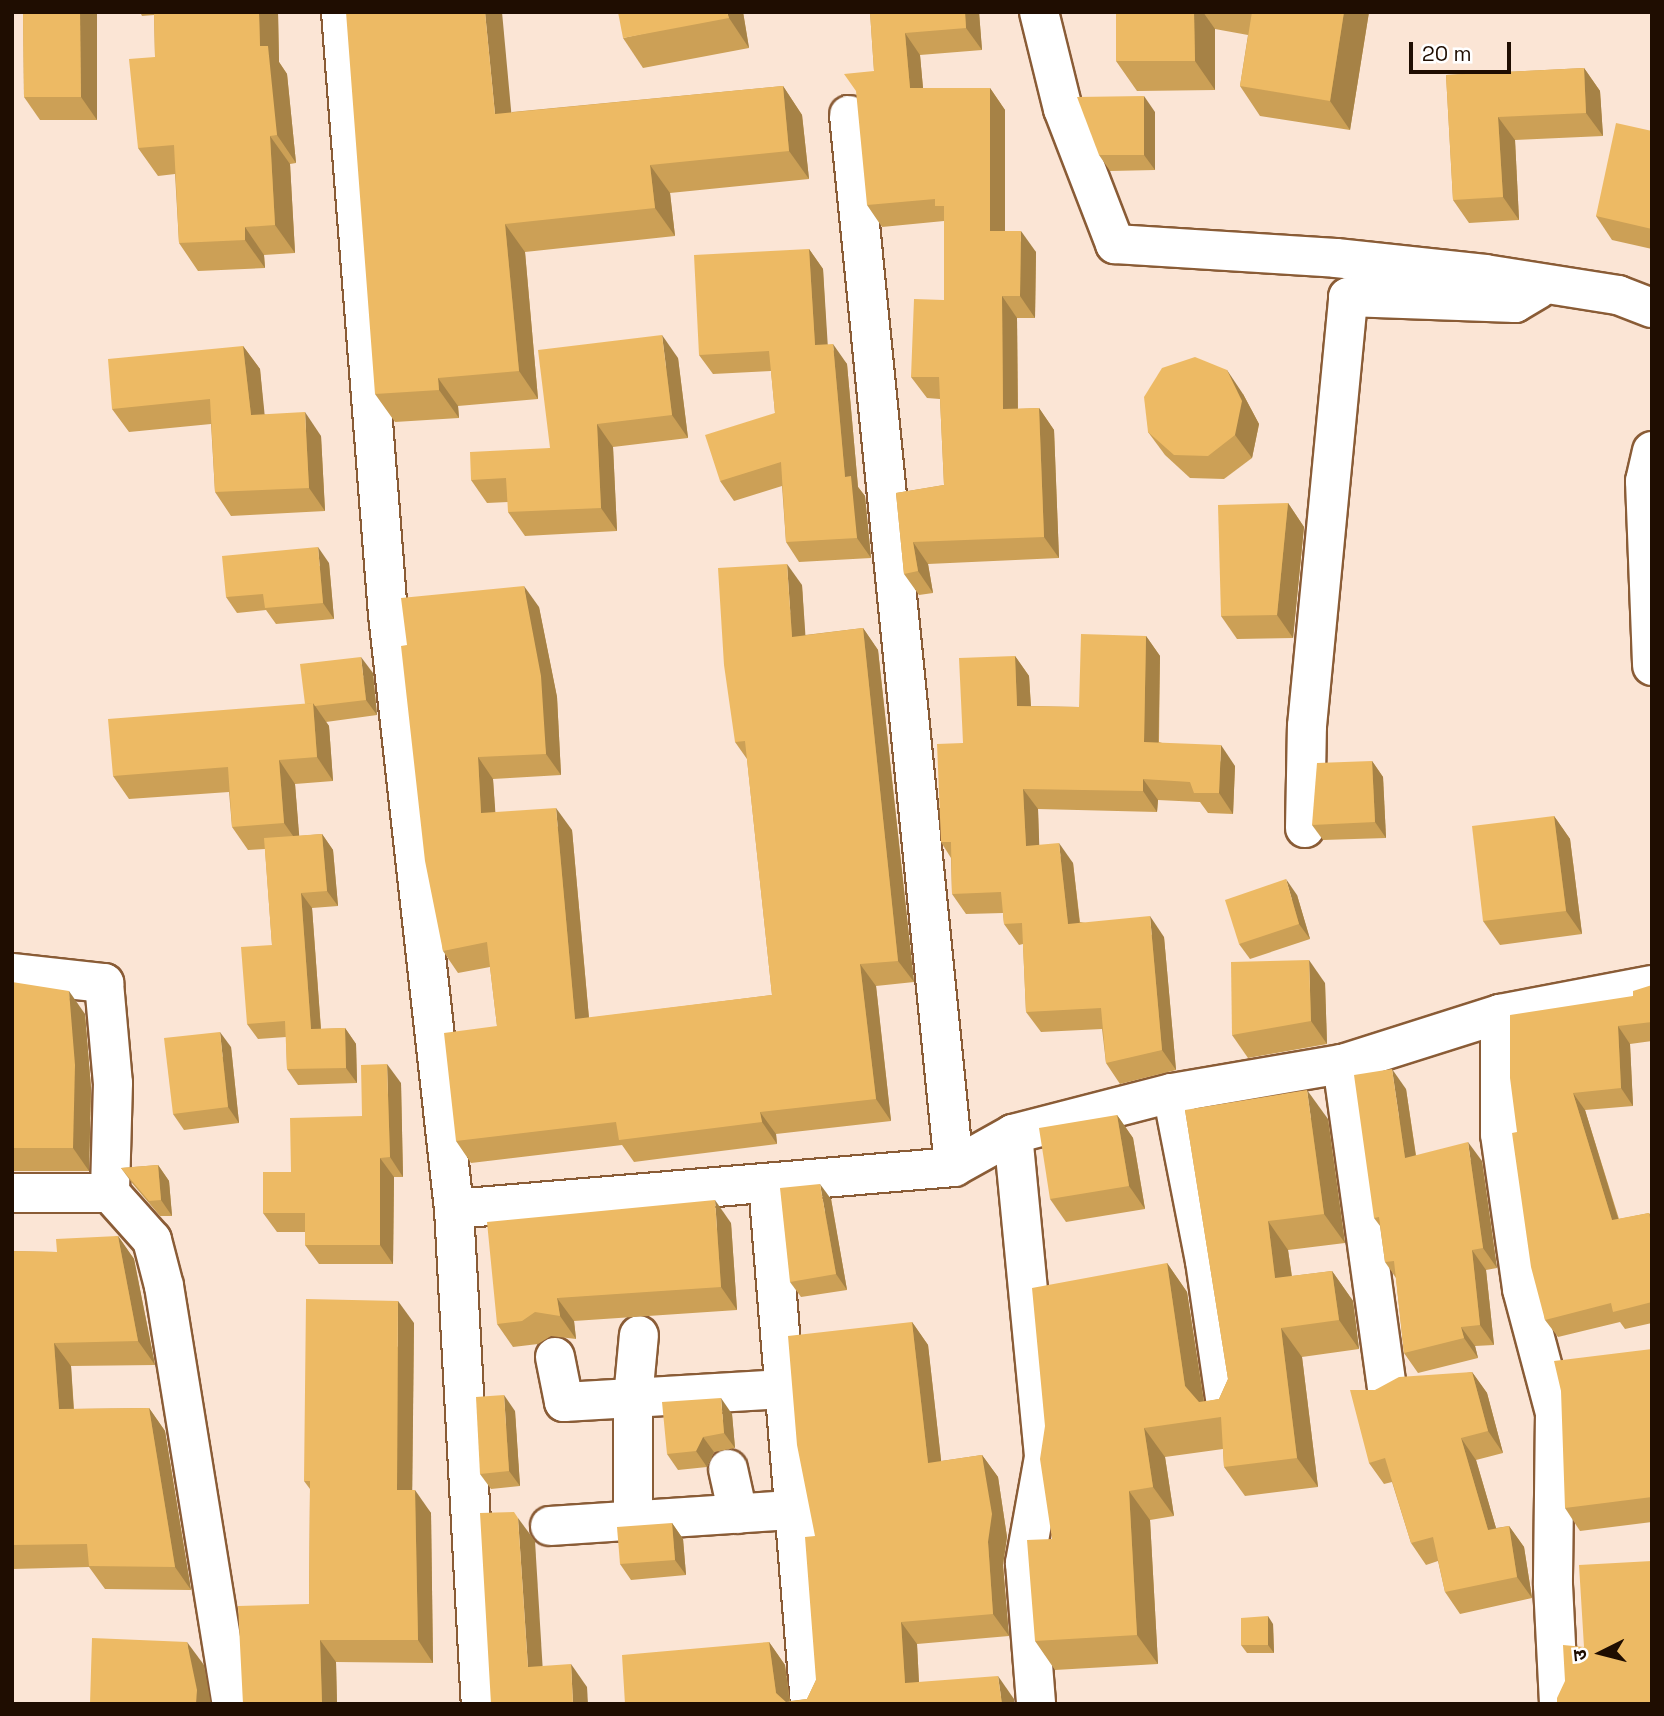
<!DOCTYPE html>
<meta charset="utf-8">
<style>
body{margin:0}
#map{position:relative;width:1664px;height:1716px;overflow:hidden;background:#fbe5d5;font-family:"Space Grotesk","Noto Sans Devanagari",sans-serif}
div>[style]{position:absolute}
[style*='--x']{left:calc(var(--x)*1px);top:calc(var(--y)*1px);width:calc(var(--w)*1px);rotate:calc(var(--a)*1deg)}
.roads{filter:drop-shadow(2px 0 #8a5c36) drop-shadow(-2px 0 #8a5c36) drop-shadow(0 2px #8a5c36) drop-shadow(0 -2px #8a5c36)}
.minor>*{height:38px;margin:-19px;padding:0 19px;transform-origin:19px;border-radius:19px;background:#fff}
.wall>*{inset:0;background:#cca056}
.shaded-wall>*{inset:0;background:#a68246}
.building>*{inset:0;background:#edba64}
span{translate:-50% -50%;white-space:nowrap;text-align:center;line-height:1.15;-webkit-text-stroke:6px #fff;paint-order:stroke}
.frame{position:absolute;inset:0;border:14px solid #1f0d01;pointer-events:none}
.north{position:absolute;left:1566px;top:1618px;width:70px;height:70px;-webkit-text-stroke:5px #fff;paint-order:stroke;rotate:264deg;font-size:19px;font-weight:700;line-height:28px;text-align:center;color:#1f0d01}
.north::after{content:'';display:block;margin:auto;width:24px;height:32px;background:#1f0d01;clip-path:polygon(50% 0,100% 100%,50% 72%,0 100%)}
.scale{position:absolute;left:1409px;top:42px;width:102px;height:32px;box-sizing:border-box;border:4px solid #1f0d01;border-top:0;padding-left:9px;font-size:21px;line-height:24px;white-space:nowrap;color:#1f0d01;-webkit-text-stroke:5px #fff;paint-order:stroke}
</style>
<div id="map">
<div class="roads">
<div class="minor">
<div style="--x:341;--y:12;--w:604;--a:85.54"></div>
<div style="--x:388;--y:614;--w:599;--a:83.67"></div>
<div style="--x:454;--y:1209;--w:496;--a:86.9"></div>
<div style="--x:1039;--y:12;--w:100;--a:76.1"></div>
<div style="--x:1063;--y:109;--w:145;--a:68.9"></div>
<div style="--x:1115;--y:244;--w:221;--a:3.6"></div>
<div style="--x:1336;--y:258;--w:150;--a:6.1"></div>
<div style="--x:1485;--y:274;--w:135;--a:9"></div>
<div style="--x:1618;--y:295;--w:36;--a:21"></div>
<div style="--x:849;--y:115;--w:1057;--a:84.3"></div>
<div style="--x:1652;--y:451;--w:31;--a:103"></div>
<div style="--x:1645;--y:481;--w:185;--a:87.8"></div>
<div style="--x:1305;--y:828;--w:102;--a:-88.9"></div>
<div style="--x:1307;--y:726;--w:431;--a:-84.5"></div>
<div style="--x:1348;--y:297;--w:167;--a:2.1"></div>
<div style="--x:1515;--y:303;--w:27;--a:-31"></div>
<div style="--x:12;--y:973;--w:93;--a:6.2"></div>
<div style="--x:104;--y:983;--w:100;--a:84.9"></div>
<div style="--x:113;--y:1083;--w:110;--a:91.6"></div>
<div style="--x:110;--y:1193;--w:63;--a:48.2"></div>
<div style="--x:152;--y:1240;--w:48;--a:75.4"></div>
<div style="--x:164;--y:1286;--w:423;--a:80.8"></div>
<div style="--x:1500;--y:1014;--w:120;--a:90"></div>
<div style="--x:1500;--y:1134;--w:157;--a:81.9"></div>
<div style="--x:1522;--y:1289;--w:128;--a:75.1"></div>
<div style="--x:1555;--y:1413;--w:172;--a:90.7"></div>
<div style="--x:1553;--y:1585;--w:119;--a:87.1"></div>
<div style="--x:1342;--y:1064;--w:329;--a:82.1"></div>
<div style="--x:1172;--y:1093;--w:171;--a:78.9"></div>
<div style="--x:1205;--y:1261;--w:152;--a:81.7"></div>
<div style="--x:1013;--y:1134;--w:324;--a:84.5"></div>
<div style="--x:1044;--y:1457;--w:108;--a:100.2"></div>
<div style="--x:1025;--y:1563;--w:141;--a:85.5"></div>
<div style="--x:768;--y:1184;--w:522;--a:85.38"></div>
<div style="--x:12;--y:1193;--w:98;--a:0"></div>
<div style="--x:454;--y:1209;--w:502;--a:-4.8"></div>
<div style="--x:954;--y:1167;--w:68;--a:-29.2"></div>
<div style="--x:1013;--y:1134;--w:164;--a:-14.5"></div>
<div style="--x:1172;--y:1093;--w:172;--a:-9.7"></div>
<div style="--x:1342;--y:1064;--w:166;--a:-17.6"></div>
<div style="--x:1500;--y:1014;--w:155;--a:-10.8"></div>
<div style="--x:555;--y:1357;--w:46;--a:78.7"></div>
<div style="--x:564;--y:1402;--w:220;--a:-3.4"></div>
<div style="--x:728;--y:1469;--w:46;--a:77.5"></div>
<div style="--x:633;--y:1521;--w:123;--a:-90"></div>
<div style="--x:633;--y:1398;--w:63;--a:-84.6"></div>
<div style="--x:550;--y:1526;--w:245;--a:-3.8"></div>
</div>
</div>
<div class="wall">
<div style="clip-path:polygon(23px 12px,97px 12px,97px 120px,40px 120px,24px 97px)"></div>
<div style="clip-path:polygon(140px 12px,278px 12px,279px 62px,287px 74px,296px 163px,290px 164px,295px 253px,264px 255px,265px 268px,198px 271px,179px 243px,175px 174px,158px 176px,138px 148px,155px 57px,154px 15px,142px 16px)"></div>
<div style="clip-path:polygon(743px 12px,749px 48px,643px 68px,623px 38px)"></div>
<div style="clip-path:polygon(870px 12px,979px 12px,982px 50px,920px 55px,923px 88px,990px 88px,1005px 110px,1005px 231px,1036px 252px,1035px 318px,1017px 318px,1018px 409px,1039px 408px,1054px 430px,1059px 558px,928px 564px,933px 593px,919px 595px,904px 574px,896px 493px,944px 485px,940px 399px,927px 398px,911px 377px,944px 300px,944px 221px,882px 227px,867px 205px,874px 71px)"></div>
<div style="clip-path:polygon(1116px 12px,1369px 12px,1350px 130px,1260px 116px,1240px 86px,1248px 35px,1215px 29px,1215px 90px,1137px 91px,1116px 61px)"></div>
<div style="clip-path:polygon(1584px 68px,1600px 91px,1603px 136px,1515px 140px,1519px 220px,1469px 223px,1453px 200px,1446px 75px)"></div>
<div style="clip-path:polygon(783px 86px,802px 115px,809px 179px,670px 193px,675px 236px,525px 252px,538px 399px,458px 406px,459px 418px,395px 422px,375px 394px,512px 112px)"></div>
<div style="clip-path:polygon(1155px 112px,1155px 170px,1110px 171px,1099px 155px)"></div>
<div style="clip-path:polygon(1652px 131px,1652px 249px,1612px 240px,1596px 216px)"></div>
<div style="clip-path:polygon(809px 249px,823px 269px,827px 344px,847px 364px,858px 487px,865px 496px,871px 558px,799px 562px,786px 542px,782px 486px,734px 501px,720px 481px,775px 413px,771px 371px,713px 374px,699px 355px)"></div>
<div style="clip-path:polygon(243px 346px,260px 369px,264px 414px,321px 436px,325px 511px,231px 516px,215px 492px,211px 424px,129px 432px,112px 409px)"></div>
<div style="clip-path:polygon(678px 358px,688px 438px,613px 447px,617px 531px,525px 536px,508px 512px,508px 502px,487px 503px,471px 480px,550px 448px)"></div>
<div style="clip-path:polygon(1243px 394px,1259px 424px,1252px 458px,1224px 479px,1190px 478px,1165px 455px,1148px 432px)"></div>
<div style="clip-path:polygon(1288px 503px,1304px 527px,1293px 638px,1237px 639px,1221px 616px)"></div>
<div style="clip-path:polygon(329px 563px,334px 619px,276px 624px,266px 610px,237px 613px,226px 597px)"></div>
<div style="clip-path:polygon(802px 585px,805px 635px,863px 628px,878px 650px,914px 982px,876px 986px,891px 1121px,776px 1134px,777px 1144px,634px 1162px,622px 1145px,471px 1163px,456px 1141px,497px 1026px,490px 967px,458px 973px,443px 951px,407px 645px,539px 607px,557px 697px,561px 775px,493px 779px,495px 812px,572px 830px,589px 1018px,772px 995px,747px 759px,735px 742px)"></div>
<div style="clip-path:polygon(1146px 636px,1160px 656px,1159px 742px,1235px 766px,1233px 814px,1208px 813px,1200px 802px,1158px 800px,1157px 812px,1038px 809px,1039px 845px,1073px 863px,1080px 922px,1164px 937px,1176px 1070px,1120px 1084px,1106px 1063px,1102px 1029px,1041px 1032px,1026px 1012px,1023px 944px,1019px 945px,1004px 924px,1003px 913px,966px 914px,952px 894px,951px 858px,941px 842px,963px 743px,1015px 656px,1029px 676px,1031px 706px,1079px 707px)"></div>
<div style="clip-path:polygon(373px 673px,377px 715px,326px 722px,329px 726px,333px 781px,295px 784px,299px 836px,322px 834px,333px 850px,338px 906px,312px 908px,321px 1029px,345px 1028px,356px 1044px,357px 1083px,298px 1085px,287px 1069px,286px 1037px,258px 1039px,247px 1024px,272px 945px,265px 849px,248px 850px,232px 827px,229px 792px,129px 799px,113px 776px,305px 704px)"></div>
<div style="clip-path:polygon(1372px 761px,1383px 777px,1386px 838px,1323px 840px,1312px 825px)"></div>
<div style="clip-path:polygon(1554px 816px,1570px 839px,1582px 934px,1500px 945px,1483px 921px)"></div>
<div style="clip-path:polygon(1297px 895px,1310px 939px,1250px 959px,1239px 944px)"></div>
<div style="clip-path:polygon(12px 982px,85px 1014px,91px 1088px,89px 1171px,12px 1171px)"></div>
<div style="clip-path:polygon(1325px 983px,1327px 1044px,1248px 1058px,1232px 1035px)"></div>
<div style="clip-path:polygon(1652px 985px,1652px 1041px,1630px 1044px,1633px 1106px,1585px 1110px,1619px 1219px,1649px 1213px,1652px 1217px,1652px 1323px,1625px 1329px,1620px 1322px,1558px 1337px,1545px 1320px,1517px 1132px,1633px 996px)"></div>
<div style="clip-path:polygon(231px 1047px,239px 1123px,184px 1130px,173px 1114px)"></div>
<div style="clip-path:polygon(401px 1083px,403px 1177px,394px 1177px,393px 1264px,319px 1264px,305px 1245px,305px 1232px,277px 1232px,263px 1213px,291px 1172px,362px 1116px)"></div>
<div style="clip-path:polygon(1406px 1089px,1416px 1155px,1482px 1161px,1497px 1268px,1486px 1270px,1494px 1345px,1475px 1346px,1478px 1358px,1418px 1373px,1404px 1353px,1396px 1278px,1385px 1262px,1380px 1226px,1374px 1218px)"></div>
<div style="clip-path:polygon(1185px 1110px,1328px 1119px,1345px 1243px,1288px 1250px,1292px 1276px,1332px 1271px,1353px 1301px,1359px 1349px,1302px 1357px,1318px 1487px,1245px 1496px,1224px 1467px,1223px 1449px,1165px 1457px,1174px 1516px,1150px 1520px,1158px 1664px,1055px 1670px,1035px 1641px,1052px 1539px,1167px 1263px,1187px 1292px,1204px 1402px,1219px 1399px,1228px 1379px)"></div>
<div style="clip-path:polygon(1117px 1115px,1133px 1138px,1145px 1209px,1066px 1222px,1050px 1199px)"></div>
<div style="clip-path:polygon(158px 1165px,169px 1181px,172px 1216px,160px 1216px,132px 1183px,121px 1168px)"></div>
<div style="clip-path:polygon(831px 1199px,847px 1290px,801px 1297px,790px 1282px)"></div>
<div style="clip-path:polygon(731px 1223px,737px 1310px,574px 1321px,576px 1339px,551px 1336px,538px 1344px,513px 1347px,497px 1324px)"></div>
<div style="clip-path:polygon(118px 1236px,134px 1259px,155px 1365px,71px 1366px,74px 1409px,149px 1408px,165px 1431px,191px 1590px,105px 1589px,89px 1567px,12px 1569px,12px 1251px,57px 1252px)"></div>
<div style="clip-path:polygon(912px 1322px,928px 1345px,941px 1461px,982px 1455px,998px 1477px,1007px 1537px,1003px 1565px,1009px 1636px,917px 1644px,919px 1682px,1014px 1699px,1014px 1704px,625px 1704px,769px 1642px,785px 1665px,790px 1701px,807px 1699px,816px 1680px,815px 1536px)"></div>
<div style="clip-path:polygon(414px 1323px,412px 1490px,431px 1513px,433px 1663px,336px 1662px,337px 1704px,243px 1704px,309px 1604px,310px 1489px,304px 1481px)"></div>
<div style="clip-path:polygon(1652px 1349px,1652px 1522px,1580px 1531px,1565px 1508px)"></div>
<div style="clip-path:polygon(1472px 1372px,1487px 1393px,1503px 1453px,1476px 1460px,1496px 1528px,1509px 1526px,1524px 1547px,1532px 1598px,1460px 1614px,1445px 1592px,1438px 1561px,1426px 1565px,1411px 1543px,1392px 1482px,1384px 1484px,1369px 1463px,1375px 1390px)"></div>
<div style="clip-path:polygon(515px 1411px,520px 1486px,491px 1489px,480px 1474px)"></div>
<div style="clip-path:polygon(732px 1414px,735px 1448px,714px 1452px,707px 1467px,678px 1470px,667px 1454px)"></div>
<div style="clip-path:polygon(672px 1523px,683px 1539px,686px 1575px,631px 1580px,620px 1564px)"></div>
<div style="clip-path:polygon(1273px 1624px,1274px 1653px,1247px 1653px,1241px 1645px)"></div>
</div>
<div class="shaded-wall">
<div style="clip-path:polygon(80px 12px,97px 12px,97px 120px,81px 97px)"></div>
<div style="clip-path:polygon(259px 12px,278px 12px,279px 62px,287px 74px,296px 163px,277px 135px,260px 46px)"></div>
<div style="clip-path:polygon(485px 12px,502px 12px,514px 142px,495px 114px)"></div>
<div style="clip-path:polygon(727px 12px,743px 12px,749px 48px,729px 18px)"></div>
<div style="clip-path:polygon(965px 12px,979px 12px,982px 50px,966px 28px)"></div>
<div style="clip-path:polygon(1194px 12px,1203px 12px,1215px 29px,1215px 90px,1195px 61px)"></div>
<div style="clip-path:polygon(1344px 12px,1369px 12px,1350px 130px,1330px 101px)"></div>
<div style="clip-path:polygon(905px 33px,920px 55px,925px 110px,910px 88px)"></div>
<div style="clip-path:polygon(1584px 68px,1600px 91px,1603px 136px,1586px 113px)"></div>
<div style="clip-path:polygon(783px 86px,802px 115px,809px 179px,789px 151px)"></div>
<div style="clip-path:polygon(990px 88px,1005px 110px,1005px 252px,990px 231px)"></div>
<div style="clip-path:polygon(1144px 96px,1155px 112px,1155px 170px,1144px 155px)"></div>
<div style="clip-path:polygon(1498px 117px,1515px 140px,1519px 220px,1503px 197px)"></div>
<div style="clip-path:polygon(270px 136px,290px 164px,295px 253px,275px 225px)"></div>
<div style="clip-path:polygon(650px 165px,670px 193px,675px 236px,655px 208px)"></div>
<div style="clip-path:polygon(505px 224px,525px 252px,538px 399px,519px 371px)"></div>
<div style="clip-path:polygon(245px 227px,264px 255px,265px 268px,245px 240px)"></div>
<div style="clip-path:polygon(1021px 231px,1036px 252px,1035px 318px,1020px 296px)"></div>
<div style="clip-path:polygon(809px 249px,823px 269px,829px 365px,815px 345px)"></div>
<div style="clip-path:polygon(1002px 296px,1017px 318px,1018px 431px,1003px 409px)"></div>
<div style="clip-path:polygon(662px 335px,678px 358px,688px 438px,672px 415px)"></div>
<div style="clip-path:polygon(833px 344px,847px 364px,858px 487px,865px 496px,871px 558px,857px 538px,845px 477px)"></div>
<div style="clip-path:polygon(243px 346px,260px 369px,267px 438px,251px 415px)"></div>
<div style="clip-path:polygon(1227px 370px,1243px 394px,1259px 424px,1252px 458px,1235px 435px)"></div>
<div style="clip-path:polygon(438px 378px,458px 406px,459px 418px,439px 390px)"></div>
<div style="clip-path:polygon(1039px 408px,1054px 430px,1059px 558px,1044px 537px)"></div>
<div style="clip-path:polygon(305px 412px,321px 436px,325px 511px,309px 488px)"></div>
<div style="clip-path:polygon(597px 424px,613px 447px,617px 531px,601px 508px)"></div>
<div style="clip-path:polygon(1288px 503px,1304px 527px,1293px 638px,1277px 615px)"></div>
<div style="clip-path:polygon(913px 542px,928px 564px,933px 593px,918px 571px)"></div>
<div style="clip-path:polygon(318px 547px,329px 563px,334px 619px,323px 603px)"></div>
<div style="clip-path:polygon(787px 564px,802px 585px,807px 659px,792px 637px)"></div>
<div style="clip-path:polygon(524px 586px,539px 607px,557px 697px,561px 775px,546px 754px)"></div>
<div style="clip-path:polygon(863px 628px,878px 650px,914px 982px,898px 961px)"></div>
<div style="clip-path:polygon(1146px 636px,1160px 656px,1158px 762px,1144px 742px)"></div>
<div style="clip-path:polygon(1015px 656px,1029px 676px,1032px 726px,1017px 706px)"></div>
<div style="clip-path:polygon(361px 657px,373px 673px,377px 715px,366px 700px)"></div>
<div style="clip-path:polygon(313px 703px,329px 726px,333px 781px,317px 757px)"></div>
<div style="clip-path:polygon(1221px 745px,1235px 766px,1233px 814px,1219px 793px)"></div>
<div style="clip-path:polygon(478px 757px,493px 779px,497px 835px,481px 813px)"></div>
<div style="clip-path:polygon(279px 760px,295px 784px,300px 846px,284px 823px)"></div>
<div style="clip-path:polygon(1372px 761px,1383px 777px,1386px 838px,1375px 822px)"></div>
<div style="clip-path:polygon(1143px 779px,1158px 800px,1157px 812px,1143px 791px)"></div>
<div style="clip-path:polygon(1023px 789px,1038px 809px,1040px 867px,1026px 846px)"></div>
<div style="clip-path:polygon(556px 808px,572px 830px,591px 1041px,575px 1019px)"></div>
<div style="clip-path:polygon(1554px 816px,1570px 839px,1582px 934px,1566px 911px)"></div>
<div style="clip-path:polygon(322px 834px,333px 850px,338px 906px,327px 891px)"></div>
<div style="clip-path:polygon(1059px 843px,1073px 863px,1082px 944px,1068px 924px)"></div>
<div style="clip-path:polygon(1286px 879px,1297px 895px,1310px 939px,1299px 924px)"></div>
<div style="clip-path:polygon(301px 893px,312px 908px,322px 1045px,311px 1029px)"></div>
<div style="clip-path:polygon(1150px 916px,1164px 937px,1176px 1070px,1162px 1050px)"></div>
<div style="clip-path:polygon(1309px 960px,1325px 983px,1327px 1044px,1311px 1021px)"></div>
<div style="clip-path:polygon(860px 964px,876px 986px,891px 1121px,876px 1099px)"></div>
<div style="clip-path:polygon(69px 991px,85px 1014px,91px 1088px,89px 1171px,73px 1148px)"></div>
<div style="clip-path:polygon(1618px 1026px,1630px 1044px,1633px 1106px,1621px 1088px)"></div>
<div style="clip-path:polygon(345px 1028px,356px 1044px,357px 1083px,346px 1068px)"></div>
<div style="clip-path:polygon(220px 1032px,231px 1047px,239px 1123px,228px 1107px)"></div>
<div style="clip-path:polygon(387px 1064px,401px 1083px,403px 1177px,390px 1157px)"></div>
<div style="clip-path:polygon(1392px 1069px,1406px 1089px,1419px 1178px,1405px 1158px)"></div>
<div style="clip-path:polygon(1307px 1090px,1328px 1119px,1345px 1243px,1324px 1214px)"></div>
<div style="clip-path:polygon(1573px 1093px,1585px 1110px,1624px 1238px,1612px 1220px)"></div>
<div style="clip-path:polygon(760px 1112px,776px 1134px,777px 1144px,762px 1122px)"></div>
<div style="clip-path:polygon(1117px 1115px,1133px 1138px,1145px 1209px,1129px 1186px)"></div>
<div style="clip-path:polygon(1468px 1142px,1482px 1161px,1497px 1268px,1483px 1248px)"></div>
<div style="clip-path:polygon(380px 1158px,394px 1177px,393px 1264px,380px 1245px)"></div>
<div style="clip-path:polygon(158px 1165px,169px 1181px,172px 1216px,161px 1200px)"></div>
<div style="clip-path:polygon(820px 1184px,831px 1199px,847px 1290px,836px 1274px)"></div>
<div style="clip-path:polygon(715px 1200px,731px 1223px,737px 1310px,721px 1287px)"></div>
<div style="clip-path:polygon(1268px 1221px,1288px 1250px,1296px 1308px,1275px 1278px)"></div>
<div style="clip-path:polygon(118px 1236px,134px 1259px,155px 1365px,138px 1341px)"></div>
<div style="clip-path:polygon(1472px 1250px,1486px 1270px,1494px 1345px,1480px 1325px)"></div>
<div style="clip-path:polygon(1167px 1263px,1187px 1292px,1206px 1415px,1185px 1386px)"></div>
<div style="clip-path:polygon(1332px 1271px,1353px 1301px,1359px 1349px,1339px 1320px)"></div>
<div style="clip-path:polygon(557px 1298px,574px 1321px,576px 1339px,560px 1316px)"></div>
<div style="clip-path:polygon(398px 1301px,414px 1323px,412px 1513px,397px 1490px)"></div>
<div style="clip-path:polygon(912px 1322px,928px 1345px,944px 1486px,928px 1463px)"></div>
<div style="clip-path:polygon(1461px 1327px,1475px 1346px,1478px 1358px,1464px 1338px)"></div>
<div style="clip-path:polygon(1281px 1328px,1302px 1357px,1318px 1487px,1297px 1458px)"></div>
<div style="clip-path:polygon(54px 1343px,71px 1366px,75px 1432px,59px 1409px)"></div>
<div style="clip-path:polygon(1472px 1372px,1487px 1393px,1503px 1453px,1488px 1431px)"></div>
<div style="clip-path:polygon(504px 1395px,515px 1411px,520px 1486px,509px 1471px)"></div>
<div style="clip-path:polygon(721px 1398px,732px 1414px,735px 1448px,724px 1433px)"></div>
<div style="clip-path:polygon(149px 1408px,165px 1431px,191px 1590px,175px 1567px)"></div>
<div style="clip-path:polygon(1144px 1428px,1165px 1457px,1174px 1516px,1153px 1487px)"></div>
<div style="clip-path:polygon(703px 1437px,714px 1452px,707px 1467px,696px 1451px)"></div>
<div style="clip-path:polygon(1461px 1438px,1476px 1460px,1503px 1552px,1488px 1530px)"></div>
<div style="clip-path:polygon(982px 1455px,998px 1477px,1007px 1537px,1003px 1565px,1009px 1636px,993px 1614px)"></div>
<div style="clip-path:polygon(415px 1490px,431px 1513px,433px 1663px,418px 1640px)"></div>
<div style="clip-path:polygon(1129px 1491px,1150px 1520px,1158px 1664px,1137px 1635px)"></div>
<div style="clip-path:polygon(518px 1518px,535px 1541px,544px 1690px,528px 1667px)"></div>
<div style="clip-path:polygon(672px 1523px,683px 1539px,686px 1575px,675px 1560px)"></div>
<div style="clip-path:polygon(1509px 1526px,1524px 1547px,1532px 1598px,1517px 1577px)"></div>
<div style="clip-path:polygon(1268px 1616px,1273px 1624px,1274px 1653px,1268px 1645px)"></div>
<div style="clip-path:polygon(901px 1622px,917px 1644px,920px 1704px,905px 1683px)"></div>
<div style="clip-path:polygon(320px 1640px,336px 1662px,337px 1704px,322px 1704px)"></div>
<div style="clip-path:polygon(187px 1642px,204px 1665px,211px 1704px,196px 1704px)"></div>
<div style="clip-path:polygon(769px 1642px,785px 1665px,790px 1704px,783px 1704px,776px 1693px)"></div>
<div style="clip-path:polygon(571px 1664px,587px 1687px,588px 1704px,573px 1704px)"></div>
<div style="clip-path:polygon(998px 1676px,1014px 1699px,1014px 1704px,1002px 1704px)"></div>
</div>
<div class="building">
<div style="clip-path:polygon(23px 12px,80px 12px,81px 97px,24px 97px)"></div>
<div style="clip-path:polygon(154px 12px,259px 12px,260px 46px,268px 46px,277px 135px,270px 136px,275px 225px,245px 227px,245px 240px,179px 243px,174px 145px,138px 148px,129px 59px,155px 57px)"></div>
<div style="clip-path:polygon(346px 12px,485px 12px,495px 114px,783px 86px,789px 151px,650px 165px,655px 208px,505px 224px,519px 371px,438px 378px,439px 390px,375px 394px)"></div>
<div style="clip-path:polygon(618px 12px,727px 12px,729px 18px,623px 38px)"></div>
<div style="clip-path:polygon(870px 12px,965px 12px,966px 28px,905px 33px,910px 88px,990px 88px,990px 231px,1021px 231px,1020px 296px,1002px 296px,1003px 409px,1039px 408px,1044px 537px,913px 542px,918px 571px,904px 574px,896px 493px,944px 485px,939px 377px,911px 377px,914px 299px,944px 300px,944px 206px,935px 206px,935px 199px,867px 205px,856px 91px,844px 74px,874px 71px)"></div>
<div style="clip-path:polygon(1116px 12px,1194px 12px,1195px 61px,1116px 61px)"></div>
<div style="clip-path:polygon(1252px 12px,1344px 12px,1330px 101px,1240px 86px)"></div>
<div style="clip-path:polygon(1584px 68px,1586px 113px,1498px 117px,1503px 197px,1453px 200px,1446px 75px)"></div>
<div style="clip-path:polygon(1144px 96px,1144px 155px,1099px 155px,1077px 97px)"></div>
<div style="clip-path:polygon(1616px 123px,1652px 131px,1652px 229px,1596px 216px)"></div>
<div style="clip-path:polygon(809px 249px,815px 345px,833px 344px,845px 477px,851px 476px,857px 538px,786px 542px,781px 462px,720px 481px,705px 435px,775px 413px,769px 351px,699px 355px,694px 255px)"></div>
<div style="clip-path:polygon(662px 335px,672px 415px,597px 424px,601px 508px,508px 512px,506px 478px,471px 480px,470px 452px,550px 448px,538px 350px)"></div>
<div style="clip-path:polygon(243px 346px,251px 415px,305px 412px,309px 488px,215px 492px,210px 399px,112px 409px,108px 359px)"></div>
<div style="clip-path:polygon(1195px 357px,1227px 370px,1242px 401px,1235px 435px,1208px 456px,1174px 455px,1148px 432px,1144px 397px,1162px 368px)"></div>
<div style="clip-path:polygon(1288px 503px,1277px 615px,1221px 616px,1218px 505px)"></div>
<div style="clip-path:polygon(318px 547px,323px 603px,265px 608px,263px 594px,226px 597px,222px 556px)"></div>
<div style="clip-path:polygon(787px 564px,792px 637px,863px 628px,898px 961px,860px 964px,876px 1099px,760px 1112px,762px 1122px,619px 1140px,616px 1122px,456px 1141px,444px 1033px,497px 1026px,487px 942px,443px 951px,425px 861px,401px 646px,407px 645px,401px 598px,524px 586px,541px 676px,546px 754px,478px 757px,481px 813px,556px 808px,575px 1019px,772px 995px,745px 741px,735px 742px,724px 665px,718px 568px)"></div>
<div style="clip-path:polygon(1081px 634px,1146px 636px,1144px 742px,1221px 745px,1219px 793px,1194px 793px,1190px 782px,1143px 779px,1143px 791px,1023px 789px,1026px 846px,1059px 843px,1068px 924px,1150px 916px,1162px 1050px,1106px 1063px,1101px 1008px,1026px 1012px,1022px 923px,1004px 924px,1001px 892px,952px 894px,951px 842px,941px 842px,937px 744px,963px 743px,959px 658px,1015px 656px,1017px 706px,1079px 707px)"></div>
<div style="clip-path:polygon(361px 657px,366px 700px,315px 706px,313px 703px,305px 704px,300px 664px)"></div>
<div style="clip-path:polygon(313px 703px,317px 757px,279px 760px,284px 823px,232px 827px,228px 767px,113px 776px,108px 719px)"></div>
<div style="clip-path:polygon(1372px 761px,1375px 822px,1312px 825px,1317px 763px)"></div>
<div style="clip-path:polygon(1554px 816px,1566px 911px,1483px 921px,1472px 826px)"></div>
<div style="clip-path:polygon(322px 834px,327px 891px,301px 893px,311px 1029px,345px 1028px,346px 1068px,287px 1069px,285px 1021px,247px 1024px,241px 947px,272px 945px,264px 838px)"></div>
<div style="clip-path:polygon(1286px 879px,1299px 924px,1239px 944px,1225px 900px)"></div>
<div style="clip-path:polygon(1309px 960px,1311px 1021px,1232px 1035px,1231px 962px)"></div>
<div style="clip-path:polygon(12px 982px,69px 991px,75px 1065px,73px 1148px,12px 1148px)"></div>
<div style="clip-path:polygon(1652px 985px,1652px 1022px,1618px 1026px,1621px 1088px,1573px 1093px,1612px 1220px,1649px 1213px,1652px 1228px,1652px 1302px,1613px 1312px,1611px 1303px,1545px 1320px,1531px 1267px,1512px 1133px,1517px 1132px,1510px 1078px,1510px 1015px,1633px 996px,1633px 991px)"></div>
<div style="clip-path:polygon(220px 1032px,228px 1107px,173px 1114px,164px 1038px)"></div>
<div style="clip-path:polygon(387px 1064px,390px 1157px,380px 1158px,380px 1245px,305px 1245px,305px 1213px,263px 1213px,263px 1172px,291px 1172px,290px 1118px,362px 1116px,361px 1065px)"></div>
<div style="clip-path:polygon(1392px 1069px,1405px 1158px,1468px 1142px,1483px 1248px,1472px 1250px,1480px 1325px,1461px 1327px,1464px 1338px,1404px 1353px,1394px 1261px,1385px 1262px,1379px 1217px,1374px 1218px,1354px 1075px)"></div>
<div style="clip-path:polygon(1307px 1090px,1324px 1214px,1268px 1221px,1275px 1278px,1332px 1271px,1339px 1320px,1281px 1328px,1297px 1458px,1224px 1467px,1221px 1417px,1144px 1428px,1153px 1487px,1129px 1491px,1137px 1635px,1035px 1641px,1027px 1540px,1052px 1539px,1040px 1459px,1045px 1426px,1032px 1288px,1167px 1263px,1185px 1386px,1199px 1402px,1219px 1399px,1228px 1379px,1185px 1110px)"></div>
<div style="clip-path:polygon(1117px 1115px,1129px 1186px,1050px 1199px,1039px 1128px)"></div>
<div style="clip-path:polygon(158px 1165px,161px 1200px,149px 1201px,121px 1168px)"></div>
<div style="clip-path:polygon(820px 1184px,836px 1274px,790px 1282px,780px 1188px)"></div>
<div style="clip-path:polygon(715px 1200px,721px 1287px,557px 1298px,560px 1316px,535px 1312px,522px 1321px,497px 1324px,487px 1222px)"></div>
<div style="clip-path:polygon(118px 1236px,138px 1341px,54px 1343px,59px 1409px,149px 1408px,175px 1567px,89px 1566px,87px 1544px,12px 1545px,12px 1251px,57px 1252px,56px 1239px)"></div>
<div style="clip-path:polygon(306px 1299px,398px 1301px,397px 1490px,415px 1490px,418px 1640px,320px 1640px,322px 1704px,243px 1704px,238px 1606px,309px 1604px,310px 1481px,304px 1481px)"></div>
<div style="clip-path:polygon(912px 1322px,928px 1463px,982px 1455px,992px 1514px,988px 1542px,993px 1614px,901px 1622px,905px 1683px,998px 1676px,1002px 1704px,625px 1704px,622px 1655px,769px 1642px,776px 1693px,786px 1702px,807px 1699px,816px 1680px,805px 1537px,815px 1536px,797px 1445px,788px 1336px)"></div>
<div style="clip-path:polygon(1652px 1349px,1652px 1497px,1565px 1508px,1561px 1391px,1554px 1361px)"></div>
<div style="clip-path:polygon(1472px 1372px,1488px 1431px,1461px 1438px,1488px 1530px,1509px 1526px,1517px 1577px,1445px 1592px,1433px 1537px,1411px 1543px,1385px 1458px,1369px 1463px,1350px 1390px,1375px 1390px,1399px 1377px)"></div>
<div style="clip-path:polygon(504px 1395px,509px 1471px,480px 1474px,476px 1397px)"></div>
<div style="clip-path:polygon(721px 1398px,724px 1433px,703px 1437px,696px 1451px,667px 1454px,662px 1402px)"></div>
<div style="clip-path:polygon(514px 1512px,518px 1518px,528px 1667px,571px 1664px,573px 1704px,491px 1704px,480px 1513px)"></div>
<div style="clip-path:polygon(672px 1523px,675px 1560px,620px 1564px,617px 1527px)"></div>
<div style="clip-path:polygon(1652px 1561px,1652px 1704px,1557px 1704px,1557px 1698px,1565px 1681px,1563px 1645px,1584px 1647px,1579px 1565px)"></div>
<div style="clip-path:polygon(1268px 1616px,1268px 1645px,1241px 1645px,1241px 1618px)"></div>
<div style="clip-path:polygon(92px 1638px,187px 1642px,197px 1690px,196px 1704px,90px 1704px)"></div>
</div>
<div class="frame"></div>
<div class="north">उ</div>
<div class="scale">20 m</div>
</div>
